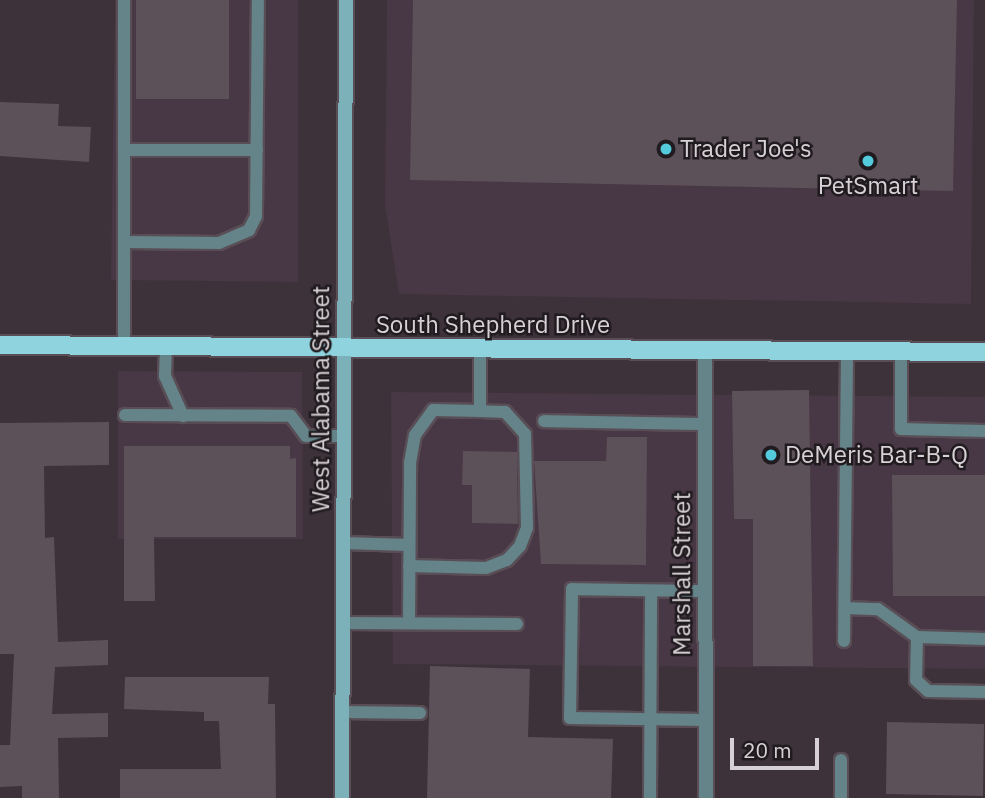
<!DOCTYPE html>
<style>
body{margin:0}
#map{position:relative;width:985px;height:798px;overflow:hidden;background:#3d323a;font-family:"IBM Plex Sans",sans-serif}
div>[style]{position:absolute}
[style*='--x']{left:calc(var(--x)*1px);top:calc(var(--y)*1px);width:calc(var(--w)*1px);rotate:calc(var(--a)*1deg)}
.built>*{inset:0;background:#483744}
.building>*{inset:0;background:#5c5059}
.roads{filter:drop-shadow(2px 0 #594e56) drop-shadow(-2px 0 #594e56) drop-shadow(0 2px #594e56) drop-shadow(0 -2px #594e56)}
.lane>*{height:12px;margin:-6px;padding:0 6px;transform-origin:6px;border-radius:6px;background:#64848a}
.street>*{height:14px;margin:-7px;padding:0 7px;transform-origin:7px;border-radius:7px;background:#64848a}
.secondary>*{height:14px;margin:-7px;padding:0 7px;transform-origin:7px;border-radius:7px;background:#7cb1ba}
.primary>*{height:18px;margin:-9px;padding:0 9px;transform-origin:9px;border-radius:9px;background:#8ed3de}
.dots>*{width:19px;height:19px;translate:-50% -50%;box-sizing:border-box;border:4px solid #201b1f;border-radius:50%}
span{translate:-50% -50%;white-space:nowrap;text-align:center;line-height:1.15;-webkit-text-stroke:5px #201b1f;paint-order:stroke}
.poi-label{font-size:24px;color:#d7d0d5}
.left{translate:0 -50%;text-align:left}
.street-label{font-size:24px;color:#d7d0d5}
.scale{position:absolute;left:730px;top:738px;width:89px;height:32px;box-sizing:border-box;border:4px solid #d7d0d5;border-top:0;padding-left:9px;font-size:21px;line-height:24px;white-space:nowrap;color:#d7d0d5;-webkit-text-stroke:5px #201b1f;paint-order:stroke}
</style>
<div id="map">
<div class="built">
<div style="clip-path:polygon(115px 0,298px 0,298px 282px,111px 280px)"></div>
<div style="clip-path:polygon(387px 0,974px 0,971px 304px,399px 294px,385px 205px)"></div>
<div style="clip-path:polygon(118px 371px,302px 372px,303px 539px,118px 539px)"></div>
<div style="clip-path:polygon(391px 392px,985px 397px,985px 669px,393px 664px)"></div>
</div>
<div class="building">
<div style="clip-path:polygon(136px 0,229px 0,229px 99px,136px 99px)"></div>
<div style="clip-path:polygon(413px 0,957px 0,953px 191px,410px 180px)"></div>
<div style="clip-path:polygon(0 102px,59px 104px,58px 126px,91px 127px,89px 162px,0 156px)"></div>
<div style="clip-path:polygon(809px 390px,813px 666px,753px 666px,753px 519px,734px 519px,732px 391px)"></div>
<div style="clip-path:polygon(109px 422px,109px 465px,44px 466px,45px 538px,54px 537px,58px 642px,108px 640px,108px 665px,55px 667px,52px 714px,108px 713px,108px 737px,58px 738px,59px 798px,22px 798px,22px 786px,0 787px,0 745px,10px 745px,14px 654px,0 654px,0 423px)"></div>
<div style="clip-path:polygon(607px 437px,647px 437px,646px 565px,541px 564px,534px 461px,606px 461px)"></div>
<div style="clip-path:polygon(124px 446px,290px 446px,290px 459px,296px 458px,296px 537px,154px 537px,155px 601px,124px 601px)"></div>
<div style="clip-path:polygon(463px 451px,517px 452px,518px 524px,472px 523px,472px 485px,462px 485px)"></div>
<div style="clip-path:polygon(892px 475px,985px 475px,985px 596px,893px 596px)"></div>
<div style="clip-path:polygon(430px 666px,530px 669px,528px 737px,613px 739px,611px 798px,427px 798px)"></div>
<div style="clip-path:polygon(125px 677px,269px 677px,268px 704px,275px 704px,276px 798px,120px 798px,120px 769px,221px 769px,219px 721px,204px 721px,204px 712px,124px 709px)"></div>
<div style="clip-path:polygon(887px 722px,984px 724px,983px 796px,886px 794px)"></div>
</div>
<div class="roads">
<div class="lane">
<div style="--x:124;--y:150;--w:133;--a:0"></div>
<div style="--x:125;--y:242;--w:94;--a:0.6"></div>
<div style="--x:219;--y:243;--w:33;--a:-23"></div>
<div style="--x:249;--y:230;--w:16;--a:-63"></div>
<div style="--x:256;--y:216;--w:216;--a:-89.5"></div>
<div style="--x:124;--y:346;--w:346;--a:-90"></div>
<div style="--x:166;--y:347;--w:29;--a:92"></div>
<div style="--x:165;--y:376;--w:44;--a:65.8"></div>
<div style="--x:901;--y:352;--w:77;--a:90"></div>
<div style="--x:901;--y:429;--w:84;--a:1.4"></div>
<div style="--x:125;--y:415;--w:166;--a:0.3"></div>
<div style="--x:291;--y:416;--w:25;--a:53"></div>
<div style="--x:306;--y:436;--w:37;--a:0"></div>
<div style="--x:544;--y:421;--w:161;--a:1.1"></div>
<div style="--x:343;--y:543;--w:66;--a:1.7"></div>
<div style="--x:409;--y:566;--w:77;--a:1.5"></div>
<div style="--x:486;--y:568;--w:22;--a:-21"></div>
<div style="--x:507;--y:560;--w:19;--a:-47"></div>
<div style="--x:520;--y:546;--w:19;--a:-69"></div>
<div style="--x:527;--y:528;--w:94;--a:-91.2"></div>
<div style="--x:525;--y:434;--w:30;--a:-132"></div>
<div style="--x:505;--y:412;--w:25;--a:-178"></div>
<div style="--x:845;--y:608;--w:33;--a:2"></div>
<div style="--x:878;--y:609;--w:48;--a:35.7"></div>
<div style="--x:343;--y:623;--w:174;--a:0.3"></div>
<div style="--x:409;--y:623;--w:160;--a:-89.6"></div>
<div style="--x:410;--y:463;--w:28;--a:-80"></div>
<div style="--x:415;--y:435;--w:31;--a:-54"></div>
<div style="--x:433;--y:410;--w:47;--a:1.2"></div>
<div style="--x:480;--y:411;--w:62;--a:-90"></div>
<div style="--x:985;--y:639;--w:68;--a:-178.3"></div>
<div style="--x:917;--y:637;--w:43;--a:91.3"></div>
<div style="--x:916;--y:680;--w:16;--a:43"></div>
<div style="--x:928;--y:691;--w:57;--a:1"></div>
<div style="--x:844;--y:641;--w:290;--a:-89.4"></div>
<div style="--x:342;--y:712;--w:78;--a:0.7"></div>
<div style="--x:705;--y:720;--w:135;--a:-179.2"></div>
<div style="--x:570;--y:718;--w:129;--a:-89.1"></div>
<div style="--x:572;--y:589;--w:133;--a:0.9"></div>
<div style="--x:650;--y:798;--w:207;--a:-89.7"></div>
<div style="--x:841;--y:798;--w:38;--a:-90"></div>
</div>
<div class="street">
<div style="--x:705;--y:351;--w:447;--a:89.9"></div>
</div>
<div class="secondary">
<div style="--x:342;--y:798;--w:798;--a:-89.71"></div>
</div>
<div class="primary">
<div style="--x:0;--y:345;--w:985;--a:0.41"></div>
</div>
</div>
<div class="dots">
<div style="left:666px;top:149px;background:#54cadd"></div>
<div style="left:868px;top:161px;background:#54cadd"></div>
<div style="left:771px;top:455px;background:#54cadd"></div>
</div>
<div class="poi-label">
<span class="left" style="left:680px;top:149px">Trader Joe's</span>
<span style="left:868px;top:186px">PetSmart</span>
<span class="left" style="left:785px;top:455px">DeMeris Bar-B-Q</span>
</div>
<div class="street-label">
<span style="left:493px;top:325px">South Shepherd Drive</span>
<span style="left:321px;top:399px;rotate:-90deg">West Alabama Street</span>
<span style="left:682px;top:574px;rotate:-90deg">Marshall Street</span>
</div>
<div class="scale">20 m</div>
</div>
